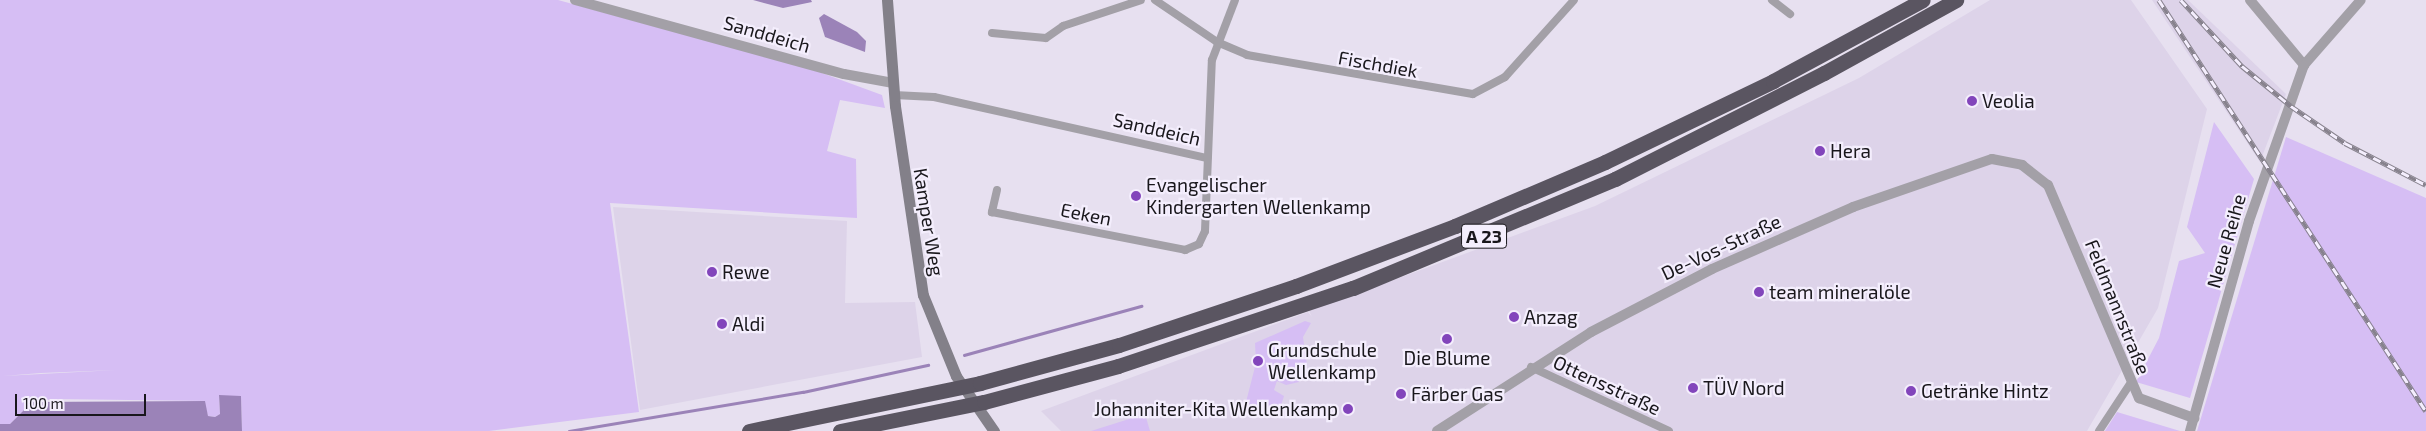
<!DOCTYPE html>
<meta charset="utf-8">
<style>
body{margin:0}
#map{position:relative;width:2426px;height:431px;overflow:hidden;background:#e7e0f0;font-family:"Exo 2",sans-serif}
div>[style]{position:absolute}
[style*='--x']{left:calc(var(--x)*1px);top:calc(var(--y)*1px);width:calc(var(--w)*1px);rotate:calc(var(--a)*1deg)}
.built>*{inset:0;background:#ddd3e9}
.green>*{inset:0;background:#d6bef4}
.water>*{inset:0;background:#9b83b8}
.stream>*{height:2.5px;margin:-1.25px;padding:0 1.25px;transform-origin:1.25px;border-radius:1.25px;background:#9b83b8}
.minor>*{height:8px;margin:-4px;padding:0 4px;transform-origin:4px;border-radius:4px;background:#a3a0a7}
.tertiary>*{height:10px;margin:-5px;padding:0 5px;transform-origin:5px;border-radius:5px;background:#a3a0a7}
.secondary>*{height:11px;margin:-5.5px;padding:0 5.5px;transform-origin:5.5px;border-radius:5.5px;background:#838089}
.motorway>*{height:15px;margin:-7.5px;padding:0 7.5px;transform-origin:7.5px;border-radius:7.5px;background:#5a5561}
.rail>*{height:4.5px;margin-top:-2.25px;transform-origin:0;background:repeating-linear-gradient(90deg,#f4eefd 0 8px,#87828d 0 16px);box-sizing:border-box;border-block:1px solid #87828d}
.dots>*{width:14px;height:14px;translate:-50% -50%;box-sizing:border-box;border:2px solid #f4eefd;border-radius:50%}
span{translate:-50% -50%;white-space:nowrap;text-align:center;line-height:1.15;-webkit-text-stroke:4.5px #f4eefd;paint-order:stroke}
.shield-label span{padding:1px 4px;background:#f4eefd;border:1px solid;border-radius:4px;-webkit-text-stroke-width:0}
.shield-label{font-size:18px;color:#19171c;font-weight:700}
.street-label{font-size:19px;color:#19171c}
.poi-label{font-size:19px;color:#19171c}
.left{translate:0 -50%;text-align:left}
.right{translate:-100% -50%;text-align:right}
.scale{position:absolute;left:15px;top:394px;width:131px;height:22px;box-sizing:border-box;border:2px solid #19171c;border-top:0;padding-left:6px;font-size:15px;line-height:18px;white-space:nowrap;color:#19171c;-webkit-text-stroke:4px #f4eefd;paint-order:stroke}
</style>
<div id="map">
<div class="built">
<div style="clip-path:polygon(1990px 0,2131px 0,2207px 109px,2158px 308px,2087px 431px,1061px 431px,1041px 411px,1308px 312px,1312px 317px,1309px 311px,1595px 206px,1859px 78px)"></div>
<div style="clip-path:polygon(2152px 0,2188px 0,2286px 94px,2260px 162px)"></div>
<div style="clip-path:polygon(613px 207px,847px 221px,845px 303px,915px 302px,922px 357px,640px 410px)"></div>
</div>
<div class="green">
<div style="clip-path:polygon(evenodd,0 0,558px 0,811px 69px,882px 95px,885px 108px,840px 100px,827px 151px,856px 159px,857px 218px,610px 203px,639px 412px,489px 431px,242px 431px,241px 396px,219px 396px,220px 414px,215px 417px,208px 416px,204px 401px,54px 399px,32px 402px,10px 424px,0 424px,0 0,116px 370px,3px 376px,41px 373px,116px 370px)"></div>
<div style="clip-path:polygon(2214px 122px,2254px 179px,2190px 398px,2136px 382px,2159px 338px,2179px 261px,2205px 253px,2187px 227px)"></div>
<div style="clip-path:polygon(2286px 137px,2426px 198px,2426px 431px,2197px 431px)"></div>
<div style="clip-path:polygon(1305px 321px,1311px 323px,1303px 337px,1307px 365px,1299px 382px,1286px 385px,1277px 381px,1274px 390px,1284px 396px,1279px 412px,1251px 407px,1246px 402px,1256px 363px,1255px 343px)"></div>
<div style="clip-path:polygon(2117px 412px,2180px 431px,2105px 431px)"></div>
<div style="clip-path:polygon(1145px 414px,1150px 431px,1091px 431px)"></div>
</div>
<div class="water">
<div style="clip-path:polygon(753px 0,811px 0,812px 2px,783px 8px)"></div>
<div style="clip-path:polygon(824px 14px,857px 32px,866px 41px,865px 52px,825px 37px,819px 18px)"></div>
<div style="clip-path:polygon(219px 395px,241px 396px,242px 431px,0 431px,0 424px,10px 424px,32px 402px,205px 401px,208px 416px,215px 417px,220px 414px)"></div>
</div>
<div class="stream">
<div style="--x:964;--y:355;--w:184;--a:-15.5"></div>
<div style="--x:569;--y:431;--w:237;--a:-9.5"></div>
<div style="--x:803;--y:392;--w:128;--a:-12.2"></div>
</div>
<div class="minor">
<div style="--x:1155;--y:0;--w:75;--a:34.1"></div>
<div style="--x:1217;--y:42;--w:33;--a:23"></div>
<div style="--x:1247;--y:55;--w:229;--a:9.8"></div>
<div style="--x:1473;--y:94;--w:36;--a:-28"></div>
<div style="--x:1505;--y:77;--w:103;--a:-48.1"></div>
<div style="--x:1772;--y:0;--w:23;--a:38"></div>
<div style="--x:992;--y:33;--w:54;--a:5.3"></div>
<div style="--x:1046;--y:38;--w:21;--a:-35"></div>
<div style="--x:1063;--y:26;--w:82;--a:-18.4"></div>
<div style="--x:894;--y:95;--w:40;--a:2.9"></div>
<div style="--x:934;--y:97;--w:280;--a:12.6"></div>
<div style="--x:997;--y:190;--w:23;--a:103"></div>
<div style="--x:992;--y:212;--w:197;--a:11.1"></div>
<div style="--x:1185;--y:250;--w:15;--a:-23"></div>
<div style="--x:1199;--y:244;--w:14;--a:-65"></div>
<div style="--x:1205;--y:231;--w:171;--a:-87.7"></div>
<div style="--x:1212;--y:60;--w:64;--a:-69"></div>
<div style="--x:1531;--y:367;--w:152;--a:24.9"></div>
<div style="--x:2099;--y:431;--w:56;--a:-56.6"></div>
</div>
<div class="tertiary">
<div style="--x:575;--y:0;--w:279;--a:15.4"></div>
<div style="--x:844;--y:74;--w:50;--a:10.4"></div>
<div style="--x:2250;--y:0;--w:85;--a:50.3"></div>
<div style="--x:2304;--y:65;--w:86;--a:-48.8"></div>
<div style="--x:1437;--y:431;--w:183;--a:-32.7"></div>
<div style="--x:1591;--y:332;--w:136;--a:-27.5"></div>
<div style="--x:1712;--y:269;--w:154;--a:-23.7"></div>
<div style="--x:1853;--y:207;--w:147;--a:-19.1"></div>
<div style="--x:1992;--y:159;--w:31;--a:11"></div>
<div style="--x:2022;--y:165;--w:33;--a:38"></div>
<div style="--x:2048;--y:185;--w:232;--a:66.9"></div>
<div style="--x:2139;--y:398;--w:59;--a:20"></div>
<div style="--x:2190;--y:431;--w:218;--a:-74.3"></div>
<div style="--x:2249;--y:221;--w:165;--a:-70.6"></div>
</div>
<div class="secondary">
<div style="--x:887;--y:0;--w:106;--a:85.7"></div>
<div style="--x:895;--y:106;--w:191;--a:81.6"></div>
<div style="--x:923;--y:295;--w:87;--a:67.8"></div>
<div style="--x:956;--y:376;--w:67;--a:55.4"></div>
</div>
<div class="motorway">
<div style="--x:749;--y:431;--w:236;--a:-11.7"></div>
<div style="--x:980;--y:383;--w:144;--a:-15.3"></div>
<div style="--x:1119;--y:345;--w:187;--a:-18.4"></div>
<div style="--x:1296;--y:286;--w:170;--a:-20.7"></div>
<div style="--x:1455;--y:226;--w:163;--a:-23.1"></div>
<div style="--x:1605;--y:162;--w:187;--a:-25.7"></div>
<div style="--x:1773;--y:81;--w:170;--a:-28.4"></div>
<div style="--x:840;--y:431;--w:147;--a:-11.4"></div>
<div style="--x:984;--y:402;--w:139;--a:-15"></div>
<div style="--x:1118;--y:366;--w:248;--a:-18.4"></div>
<div style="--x:1353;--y:288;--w:284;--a:-22.6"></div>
<div style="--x:1615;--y:179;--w:234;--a:-26.9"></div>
<div style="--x:1824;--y:73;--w:151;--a:-28.9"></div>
</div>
<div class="rail">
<div style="--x:2159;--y:0;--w:490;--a:57"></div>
<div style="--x:2181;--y:0;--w:90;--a:47.3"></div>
<div style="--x:2242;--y:66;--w:63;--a:39.2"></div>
<div style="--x:2291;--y:106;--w:65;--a:34.4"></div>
<div style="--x:2345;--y:143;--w:91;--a:27.4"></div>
</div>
<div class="dots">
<div style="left:1972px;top:101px;background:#8245bb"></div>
<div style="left:1820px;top:151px;background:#8245bb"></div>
<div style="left:1136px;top:196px;background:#8245bb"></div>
<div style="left:712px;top:272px;background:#8245bb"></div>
<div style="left:1759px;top:292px;background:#8245bb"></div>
<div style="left:1514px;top:317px;background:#8245bb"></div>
<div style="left:722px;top:324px;background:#8245bb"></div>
<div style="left:1447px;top:339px;background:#8245bb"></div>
<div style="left:1258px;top:361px;background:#8245bb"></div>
<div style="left:1693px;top:388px;background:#8245bb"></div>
<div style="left:1911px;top:391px;background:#8245bb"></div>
<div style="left:1401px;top:394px;background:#8245bb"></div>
<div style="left:1348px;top:409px;background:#8245bb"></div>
</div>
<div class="shield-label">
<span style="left:1484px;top:236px">A 23</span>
</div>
<div class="street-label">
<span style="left:767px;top:34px;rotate:16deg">Sanddeich</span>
<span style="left:1378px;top:64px;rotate:10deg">Fischdiek</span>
<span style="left:1157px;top:129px;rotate:13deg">Sanddeich</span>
<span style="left:1086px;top:214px;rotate:11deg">Eeken</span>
<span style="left:929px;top:222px;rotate:81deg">Kamper Weg</span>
<span style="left:2226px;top:241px;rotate:-74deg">Neue Reihe</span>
<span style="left:1721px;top:247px;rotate:-25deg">De-Vos-Straße</span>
<span style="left:2118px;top:307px;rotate:68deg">Feldmannstraße</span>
<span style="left:1607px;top:385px;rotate:25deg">Ottensstraße</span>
</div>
<div class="poi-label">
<span class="left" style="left:1982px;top:101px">Veolia</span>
<span class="left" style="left:1830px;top:151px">Hera</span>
<span class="left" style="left:1146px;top:196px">Evangelischer<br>Kindergarten Wellenkamp</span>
<span class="left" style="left:722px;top:272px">Rewe</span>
<span class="left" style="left:1769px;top:292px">team mineralöle</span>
<span class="left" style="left:1524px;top:317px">Anzag</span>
<span class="left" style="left:732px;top:324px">Aldi</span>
<span class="left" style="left:1268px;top:361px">Grundschule<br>Wellenkamp</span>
<span style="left:1447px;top:358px">Die Blume</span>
<span class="left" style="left:1703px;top:388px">TÜV Nord</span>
<span class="left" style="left:1921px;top:391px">Getränke Hintz</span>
<span class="left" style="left:1411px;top:394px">Färber Gas</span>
<span class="right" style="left:1338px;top:409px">Johanniter-Kita Wellenkamp</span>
</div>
<div class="scale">100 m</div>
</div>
